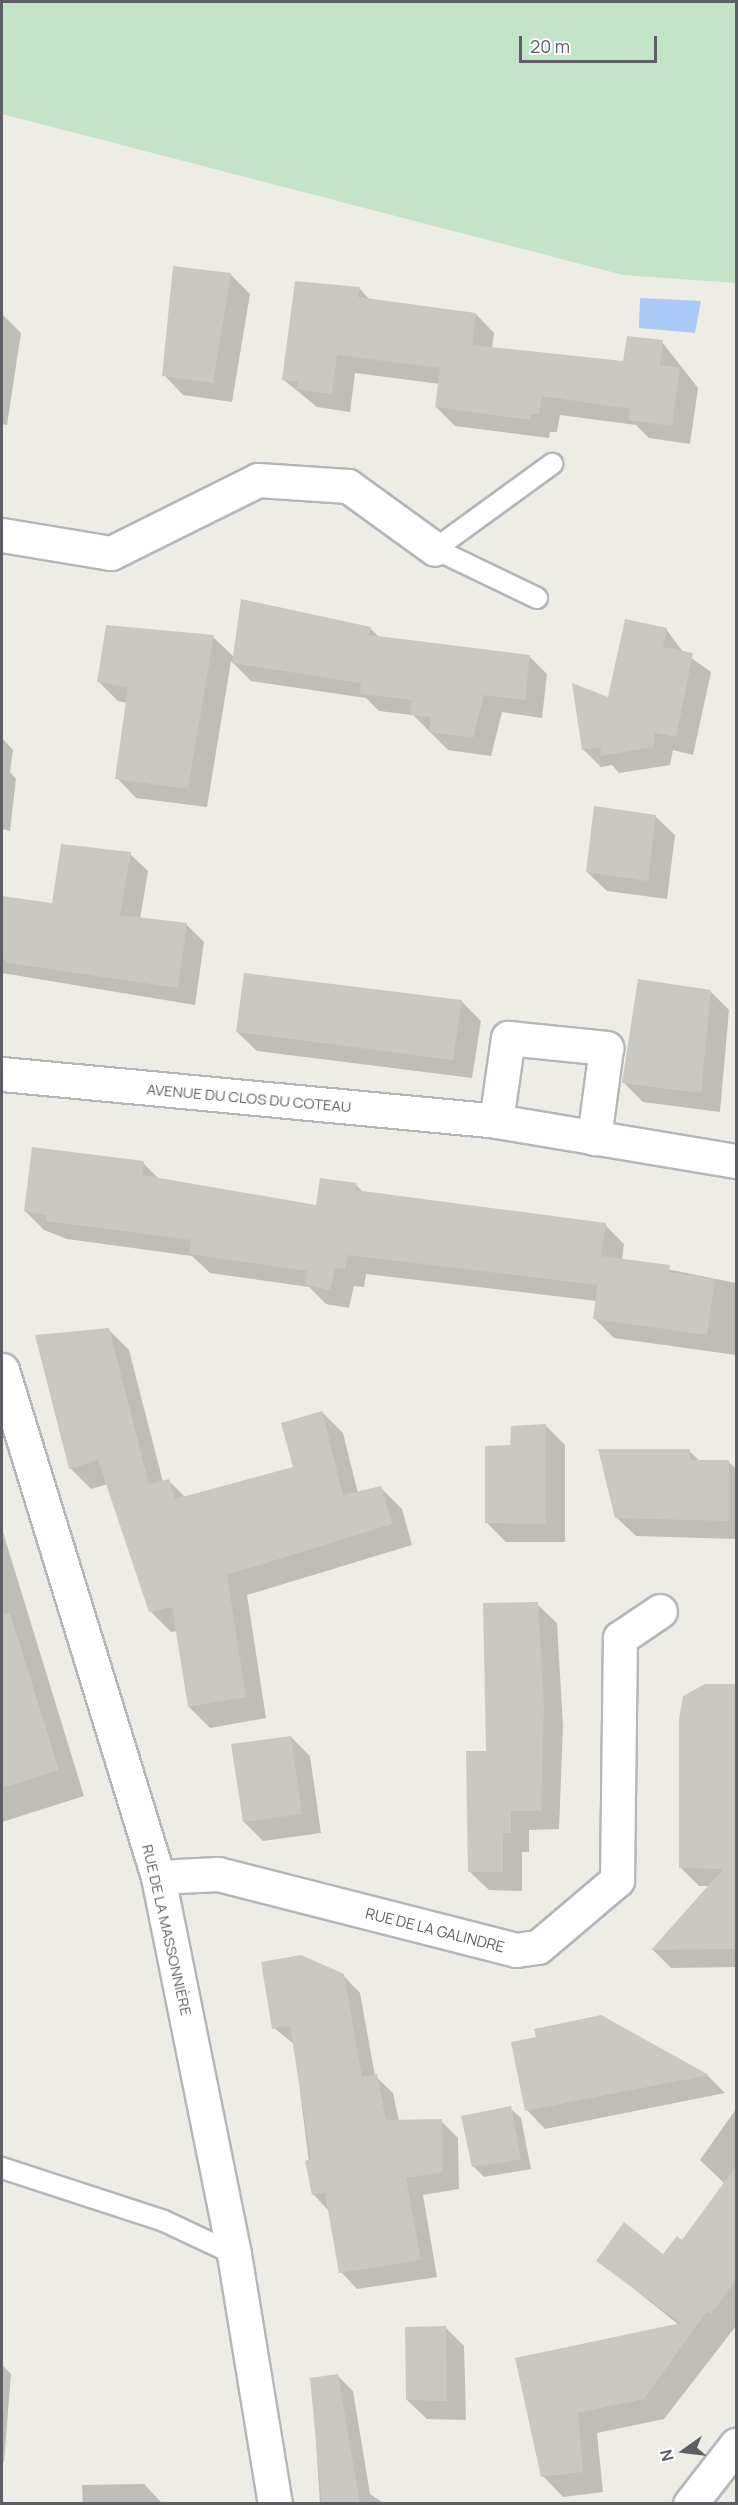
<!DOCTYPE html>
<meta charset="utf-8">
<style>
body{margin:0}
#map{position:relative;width:738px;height:2505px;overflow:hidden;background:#eeede5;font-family:Manrope,sans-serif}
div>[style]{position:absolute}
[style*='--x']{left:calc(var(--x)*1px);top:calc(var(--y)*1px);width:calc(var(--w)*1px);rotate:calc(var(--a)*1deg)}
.green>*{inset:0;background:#c4e4c9}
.water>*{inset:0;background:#abcaf8}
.shadow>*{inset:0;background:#0003}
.building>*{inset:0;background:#cac8c2}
.roads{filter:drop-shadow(2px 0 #b5b6bb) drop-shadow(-2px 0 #b5b6bb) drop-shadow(0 2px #b5b6bb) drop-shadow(0 -2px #b5b6bb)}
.lane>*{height:20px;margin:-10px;padding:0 10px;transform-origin:10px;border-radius:10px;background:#fff}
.street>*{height:33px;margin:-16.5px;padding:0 16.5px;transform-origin:16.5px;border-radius:16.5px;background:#fff}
.secondary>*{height:33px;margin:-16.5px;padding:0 16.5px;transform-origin:16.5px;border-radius:16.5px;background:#fff}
span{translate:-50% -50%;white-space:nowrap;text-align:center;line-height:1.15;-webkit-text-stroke:5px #fff;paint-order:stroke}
.street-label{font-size:15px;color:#5d5f64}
.frame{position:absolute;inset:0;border:3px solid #5d5f64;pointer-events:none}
.north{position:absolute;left:654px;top:2421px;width:60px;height:60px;-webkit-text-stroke:4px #fff;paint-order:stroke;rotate:256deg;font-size:16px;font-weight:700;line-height:24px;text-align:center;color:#5d5f64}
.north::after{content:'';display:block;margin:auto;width:21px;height:27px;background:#5d5f64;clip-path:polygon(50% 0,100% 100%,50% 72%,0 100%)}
.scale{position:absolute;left:519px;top:36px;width:138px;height:27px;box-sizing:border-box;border:3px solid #5d5f64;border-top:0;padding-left:8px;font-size:18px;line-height:21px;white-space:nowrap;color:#5d5f64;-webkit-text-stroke:4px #fff;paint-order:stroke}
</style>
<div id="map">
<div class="green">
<div style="clip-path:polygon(2px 2px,736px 2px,736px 283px,623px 275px,2px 114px)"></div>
</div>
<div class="water">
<div style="clip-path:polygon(640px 298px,701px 301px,695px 333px,639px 328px)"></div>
</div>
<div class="shadow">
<div style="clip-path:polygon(174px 268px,231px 275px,250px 294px,232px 402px,183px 395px,164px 375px)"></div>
<div style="clip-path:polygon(359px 288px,371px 301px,476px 314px,494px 333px,492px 349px,624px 362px,662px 342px,698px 388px,690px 444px,649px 438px,636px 425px,560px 415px,557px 432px,550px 432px,549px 438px,455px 426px,436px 407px,440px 384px,355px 373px,350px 412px,317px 407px,284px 380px)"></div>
<div style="clip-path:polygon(2px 314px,21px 333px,7px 425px,2px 424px)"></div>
<div style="clip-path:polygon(370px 628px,380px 638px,529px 656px,547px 674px,542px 718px,502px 712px,491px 756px,448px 750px,413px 715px,379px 711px,366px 698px,251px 681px,231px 661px,207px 807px,136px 798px,117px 778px,128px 703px,118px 701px,99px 682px,213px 637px,234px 657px)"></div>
<div style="clip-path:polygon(666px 629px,683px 652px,711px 672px,693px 755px,673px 750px,670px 765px,619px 773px,612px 765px,601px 767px,583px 749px,609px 699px)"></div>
<div style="clip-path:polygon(2px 738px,13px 750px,10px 772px,16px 779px,10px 831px,2px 829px)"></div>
<div style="clip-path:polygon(655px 816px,675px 835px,667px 899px,607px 891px,587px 872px)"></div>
<div style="clip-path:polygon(130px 854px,148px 871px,140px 919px,186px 924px,204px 942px,195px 1005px,2px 973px,2px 897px,53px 904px)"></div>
<div style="clip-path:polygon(710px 991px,729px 1010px,720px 1112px,643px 1102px,624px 1083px)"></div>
<div style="clip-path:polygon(462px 1002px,481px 1021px,472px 1078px,257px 1051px,237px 1032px)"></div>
<div style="clip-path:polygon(143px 1163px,160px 1180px,317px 1207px,356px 1185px,363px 1192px,605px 1225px,624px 1244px,622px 1260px,736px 1283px,736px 1355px,614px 1338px,595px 1319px,597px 1301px,366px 1274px,364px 1287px,354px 1286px,349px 1308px,326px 1304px,309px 1287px,210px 1273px,192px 1256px,67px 1239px,44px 1230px,25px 1211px)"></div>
<div style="clip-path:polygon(108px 1329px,129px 1350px,163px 1482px,168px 1480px,185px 1497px,295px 1468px,322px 1412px,343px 1433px,358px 1493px,381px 1488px,402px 1509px,412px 1545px,247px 1595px,266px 1718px,210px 1728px,189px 1707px,177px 1631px,171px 1632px,150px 1611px,108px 1484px,91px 1489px,70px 1468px)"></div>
<div style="clip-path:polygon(546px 1426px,565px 1445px,565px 1542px,506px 1542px,486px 1522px,511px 1446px)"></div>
<div style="clip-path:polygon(689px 1451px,700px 1461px,728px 1461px,736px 1469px,736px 1539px,636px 1536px,616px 1517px)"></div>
<div style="clip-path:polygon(2px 1529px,84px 1796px,2px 1822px)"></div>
<div style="clip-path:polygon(537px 1604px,557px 1623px,563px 1726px,559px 1829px,529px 1830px,529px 1852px,522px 1852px,522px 1891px,489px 1890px,469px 1871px,487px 1752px)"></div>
<div style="clip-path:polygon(705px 1685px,736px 1685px,736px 1967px,671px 1968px,653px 1950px,710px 1886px,699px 1886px,680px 1867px)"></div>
<div style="clip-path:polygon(291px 1737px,310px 1756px,321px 1833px,263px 1841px,244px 1822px)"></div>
<div style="clip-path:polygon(343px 1975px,360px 1993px,375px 2076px,393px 2093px,399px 2121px,441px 2121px,458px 2138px,459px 2189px,423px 2195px,437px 2277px,357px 2289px,341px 2272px,329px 2211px,313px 2194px,294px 2044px,274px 2028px)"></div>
<div style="clip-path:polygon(601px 2017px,708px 2076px,725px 2093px,545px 2129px,527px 2110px)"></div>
<div style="clip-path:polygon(510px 2108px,521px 2118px,531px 2169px,484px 2177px,474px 2167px,463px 2117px)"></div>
<div style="clip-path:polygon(736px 2109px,736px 2326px,664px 2419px,597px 2433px,603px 2492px,563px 2497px,543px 2476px,517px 2359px,679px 2325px,598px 2260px,663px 2256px,682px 2242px,725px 2184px,700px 2160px)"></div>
<div style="clip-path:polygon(445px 2327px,464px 2346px,466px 2420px,427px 2419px,407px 2400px)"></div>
<div style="clip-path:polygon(2px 2365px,11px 2374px,4px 2462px,2px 2461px)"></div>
<div style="clip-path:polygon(338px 2376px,353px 2391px,370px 2494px,385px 2504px,320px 2504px,312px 2379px)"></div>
<div style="clip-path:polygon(144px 2484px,163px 2504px,83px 2504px,82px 2485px)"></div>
</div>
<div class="building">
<div style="clip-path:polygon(173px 266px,231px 273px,213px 383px,162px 376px)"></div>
<div style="clip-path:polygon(295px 281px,360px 287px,358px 297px,476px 313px,472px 345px,623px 361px,627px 336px,663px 340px,660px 365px,680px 368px,672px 426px,628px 420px,630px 409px,542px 396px,539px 414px,531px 414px,531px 420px,435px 407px,440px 368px,337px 355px,332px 394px,296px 389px,298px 382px,282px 380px)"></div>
<div style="clip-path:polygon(241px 599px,371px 627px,369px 635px,530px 655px,525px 700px,484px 695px,473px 738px,429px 732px,431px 717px,410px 715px,412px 700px,360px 694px,361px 683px,232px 663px)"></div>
<div style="clip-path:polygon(625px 619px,667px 628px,663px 647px,693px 653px,676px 737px,655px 733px,653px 747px,600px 756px,601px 747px,582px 750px,572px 683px,608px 697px)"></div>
<div style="clip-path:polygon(106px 625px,214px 635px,188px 789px,115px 779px,128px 687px,97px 682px)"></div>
<div style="clip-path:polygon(594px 806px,656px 815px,648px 881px,586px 872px)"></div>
<div style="clip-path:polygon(61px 844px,131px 852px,120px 915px,187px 923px,178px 988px,8px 963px,2px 957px,2px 896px,52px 903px)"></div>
<div style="clip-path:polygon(244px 973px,462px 1000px,453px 1060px,236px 1032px)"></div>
<div style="clip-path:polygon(638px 979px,711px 990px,701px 1093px,622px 1083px)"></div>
<div style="clip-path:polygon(32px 1147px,144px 1161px,142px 1175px,316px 1205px,320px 1178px,357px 1183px,355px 1190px,606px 1223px,601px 1256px,670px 1265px,669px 1272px,715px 1279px,707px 1335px,593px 1319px,599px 1274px,597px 1285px,348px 1255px,345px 1269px,335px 1268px,330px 1290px,305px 1285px,308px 1264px,307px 1271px,189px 1254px,191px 1240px,46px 1221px,47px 1215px,24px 1211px)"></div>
<div style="clip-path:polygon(109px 1328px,149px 1484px,169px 1479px,175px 1499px,293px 1467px,281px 1423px,322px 1411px,343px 1495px,381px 1486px,392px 1524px,227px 1575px,246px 1697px,188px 1707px,172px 1607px,149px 1612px,98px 1460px,69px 1469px,35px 1335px)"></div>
<div style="clip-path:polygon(546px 1424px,546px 1524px,485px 1523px,485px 1446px,510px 1445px,511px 1426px)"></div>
<div style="clip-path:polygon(598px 1449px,690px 1449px,690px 1460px,729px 1460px,729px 1521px,615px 1518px)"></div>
<div style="clip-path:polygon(538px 1602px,544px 1706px,541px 1811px,511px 1811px,511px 1833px,503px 1833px,503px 1872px,468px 1872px,466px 1751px,486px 1751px,483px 1603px)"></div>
<div style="clip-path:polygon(10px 1613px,59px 1770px,2px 1788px,2px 1614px)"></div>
<div style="clip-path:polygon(705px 1684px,736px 1684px,735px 1949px,651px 1950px,723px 1869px,679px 1868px,679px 1719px,683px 1696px)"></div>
<div style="clip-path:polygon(291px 1736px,302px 1814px,243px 1822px,231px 1744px)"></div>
<div style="clip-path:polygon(301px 1955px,344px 1974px,362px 2077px,377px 2074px,386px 2120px,442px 2119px,443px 2172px,406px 2178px,421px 2260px,339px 2273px,325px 2193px,312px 2195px,305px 2161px,311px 2159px,290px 2026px,272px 2029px,261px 1962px)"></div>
<div style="clip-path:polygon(601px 2015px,709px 2075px,525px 2111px,511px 2042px,536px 2037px,534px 2029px)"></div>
<div style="clip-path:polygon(511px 2106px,521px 2159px,472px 2167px,461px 2116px)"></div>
<div style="clip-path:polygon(736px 2166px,736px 2280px,711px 2314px,707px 2311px,644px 2399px,578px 2413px,583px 2472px,541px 2477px,515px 2358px,681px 2323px,596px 2261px,624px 2222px,663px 2254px,677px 2236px,682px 2240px)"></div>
<div style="clip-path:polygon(446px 2326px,447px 2401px,406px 2400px,405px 2327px)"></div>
<div style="clip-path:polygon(338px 2374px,360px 2504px,322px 2504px,310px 2378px)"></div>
</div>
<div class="roads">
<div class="lane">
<div style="--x:537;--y:598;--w:113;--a:-154.3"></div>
<div style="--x:435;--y:549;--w:145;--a:-36"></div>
<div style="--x:2;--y:2168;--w:170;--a:18.1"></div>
<div style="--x:164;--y:2221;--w:77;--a:25.2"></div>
</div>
<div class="street">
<div style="--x:2;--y:535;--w:110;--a:9.4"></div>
<div style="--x:111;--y:553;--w:164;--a:-26.4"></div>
<div style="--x:258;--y:480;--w:90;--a:3.8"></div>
<div style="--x:348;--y:486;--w:107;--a:35.9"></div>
<div style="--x:2;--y:1074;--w:496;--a:5.4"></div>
<div style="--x:496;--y:1121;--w:243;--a:9.5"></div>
<div style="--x:496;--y:1121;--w:84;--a:-81.8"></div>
<div style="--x:508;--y:1038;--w:99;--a:5.8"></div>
<div style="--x:606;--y:1048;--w:91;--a:97.6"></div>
<div style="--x:2;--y:1370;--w:530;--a:72.9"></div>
<div style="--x:158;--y:1877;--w:385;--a:78.6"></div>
<div style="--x:234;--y:2254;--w:253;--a:80.7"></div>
<div style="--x:158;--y:1877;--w:60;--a:-2.9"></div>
<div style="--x:218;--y:1874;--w:308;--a:14.3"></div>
<div style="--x:516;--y:1950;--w:22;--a:-8"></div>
<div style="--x:538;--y:1947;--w:104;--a:-40.3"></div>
<div style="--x:617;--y:1880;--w:242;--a:-89.3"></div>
<div style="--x:620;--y:1638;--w:48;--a:-34"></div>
</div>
<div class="secondary">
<div style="--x:690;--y:2504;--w:75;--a:-52.1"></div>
</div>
</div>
<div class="street-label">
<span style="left:249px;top:1098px;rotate:5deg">AVENUE DU CLOS DU COTEAU</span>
<span style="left:167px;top:1930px;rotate:77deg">RUE DE LA MASSONNIÈRE</span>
<span style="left:435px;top:1930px;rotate:14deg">RUE DE LA GALINDRE</span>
</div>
<div class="frame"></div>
<div class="north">N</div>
<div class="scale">20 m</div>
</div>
